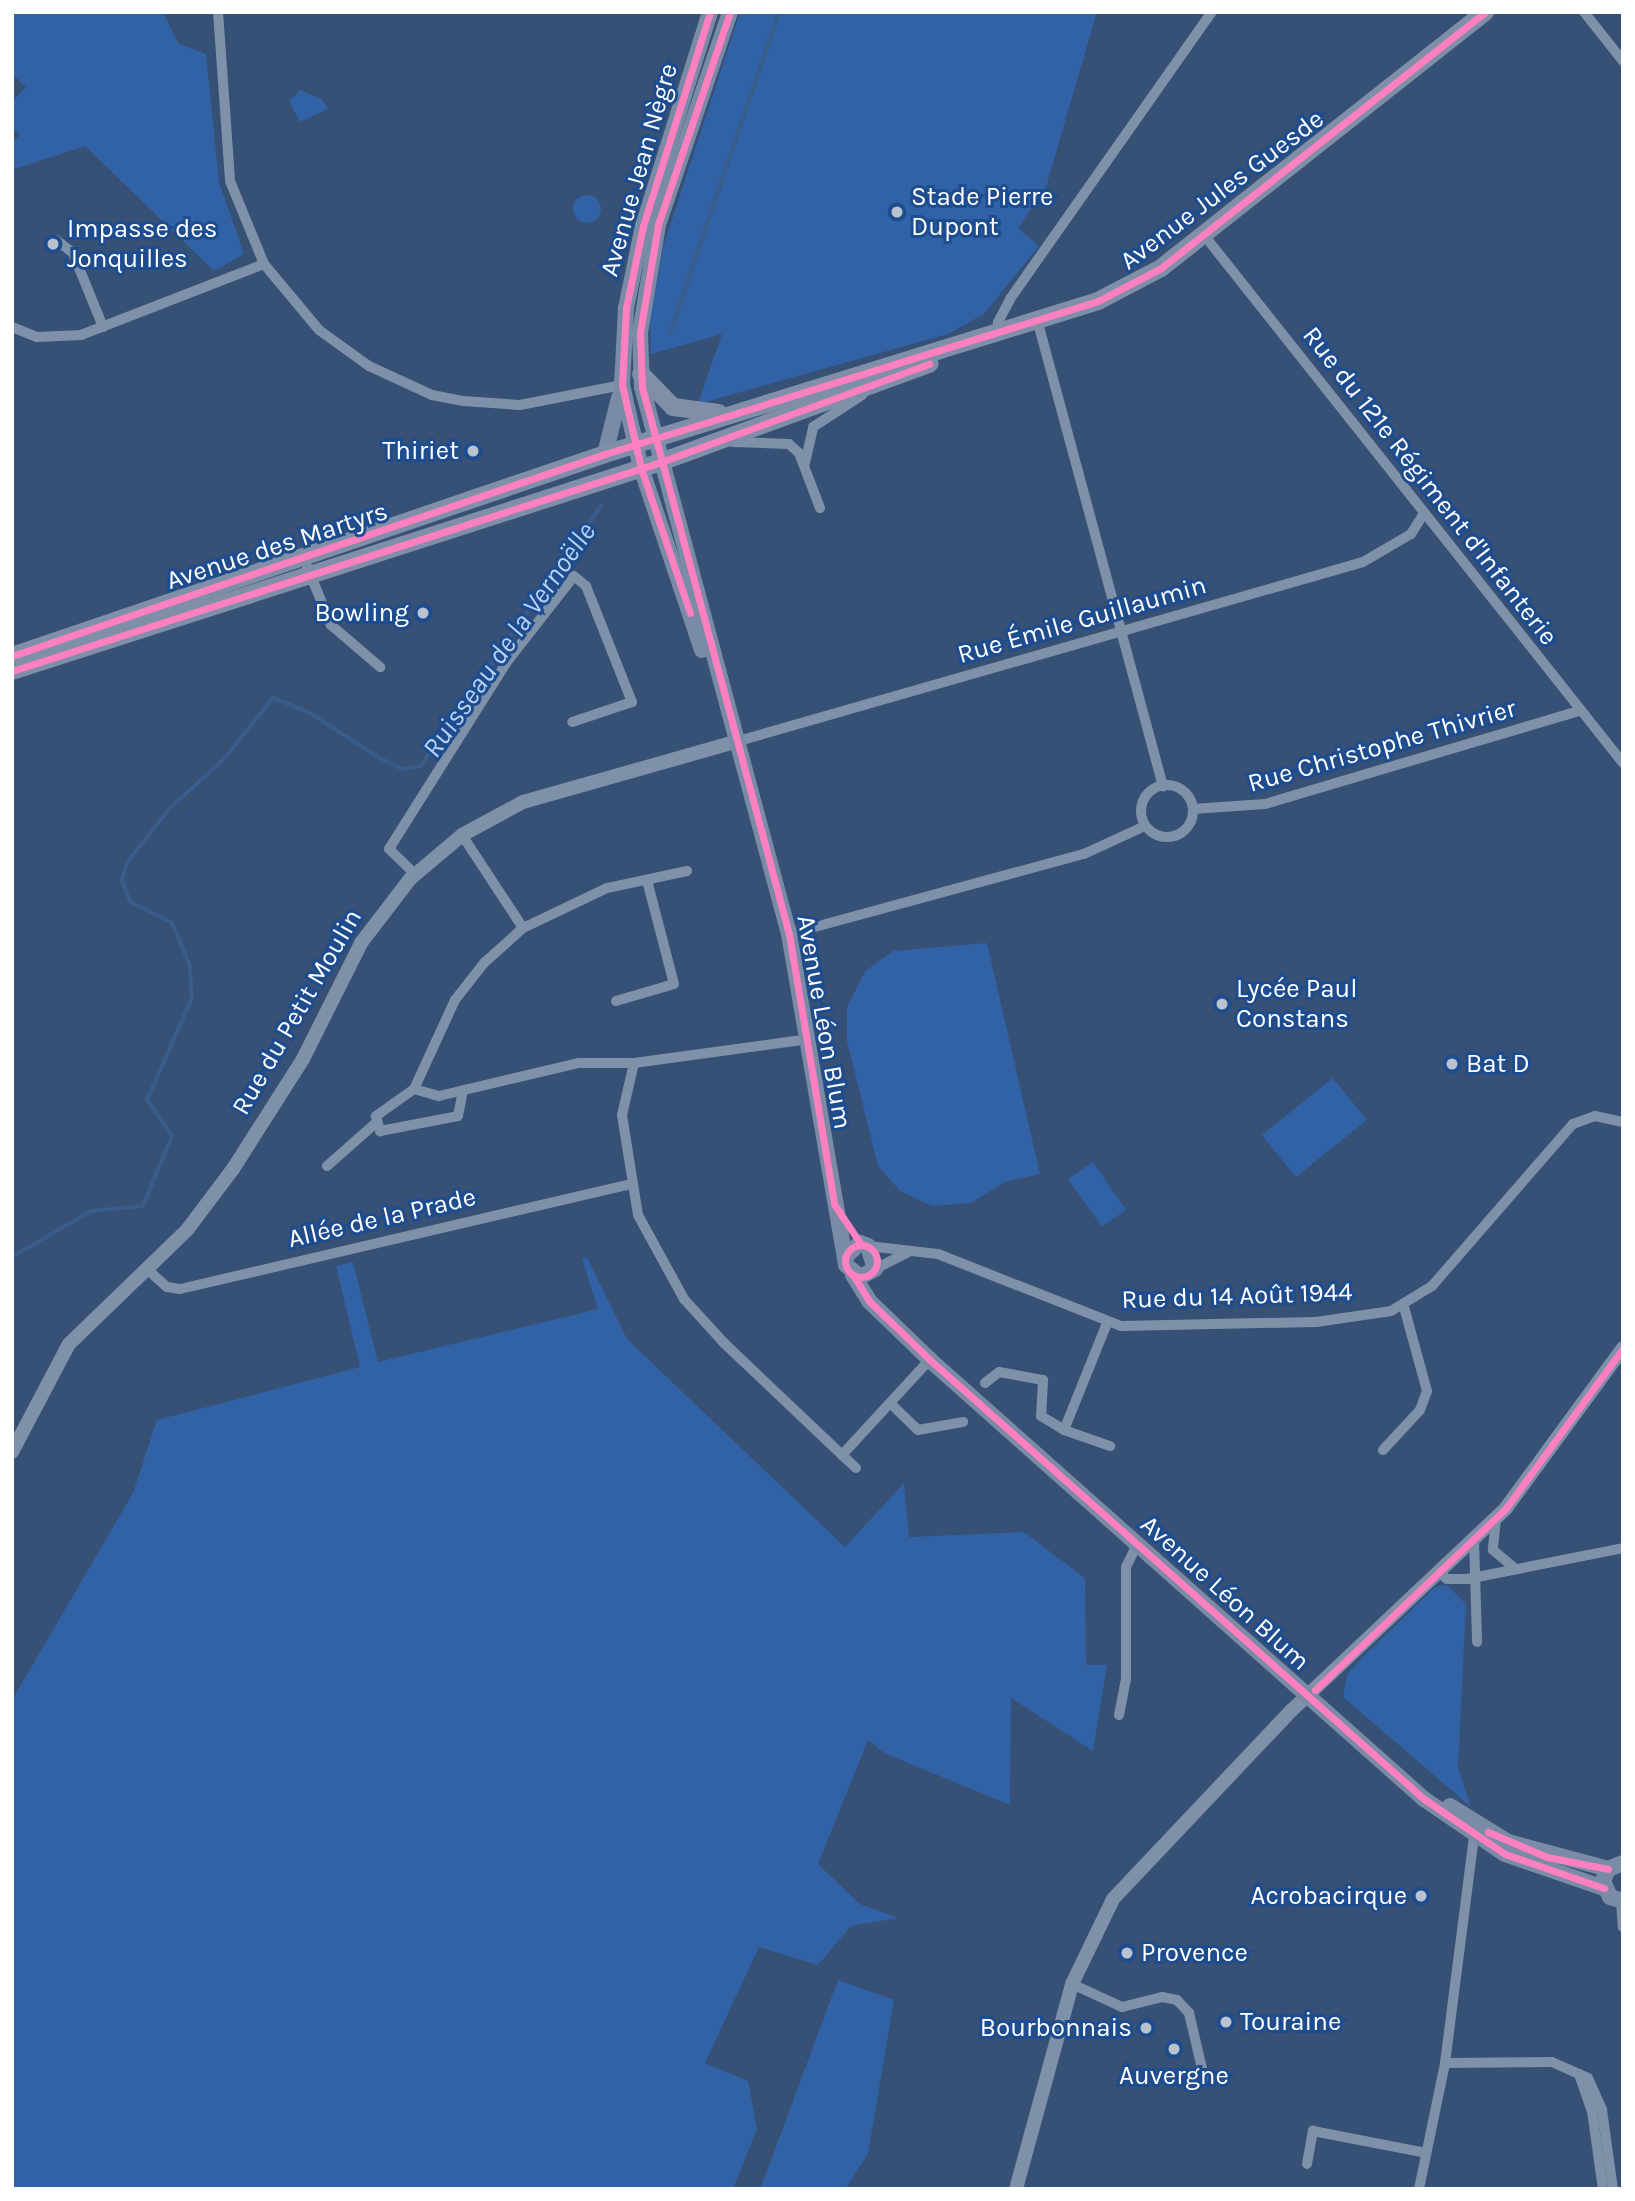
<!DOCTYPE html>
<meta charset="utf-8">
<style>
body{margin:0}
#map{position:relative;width:1635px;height:2201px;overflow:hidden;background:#375075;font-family:Karla,sans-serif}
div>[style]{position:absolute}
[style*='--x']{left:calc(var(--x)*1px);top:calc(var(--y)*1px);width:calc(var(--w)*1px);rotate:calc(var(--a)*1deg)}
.green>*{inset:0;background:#3162a5}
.round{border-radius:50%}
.stream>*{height:3.5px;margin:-1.75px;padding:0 1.75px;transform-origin:1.75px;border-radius:1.75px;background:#3a5c8b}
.minor>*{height:10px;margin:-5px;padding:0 5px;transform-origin:5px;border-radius:5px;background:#7e91a8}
.minor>.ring{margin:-5px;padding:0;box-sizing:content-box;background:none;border:10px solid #7e91a8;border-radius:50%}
.tertiary>*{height:14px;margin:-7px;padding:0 7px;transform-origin:7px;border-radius:7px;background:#7e91a8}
.secondary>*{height:16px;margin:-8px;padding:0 8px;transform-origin:8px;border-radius:8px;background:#7a8ca5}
.primary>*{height:18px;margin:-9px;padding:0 9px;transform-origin:9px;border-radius:9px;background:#7e8fa7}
.cycleway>*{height:7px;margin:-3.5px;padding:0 3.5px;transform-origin:3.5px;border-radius:3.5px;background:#ff80c0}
.cycleway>.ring{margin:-3.5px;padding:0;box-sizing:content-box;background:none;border:7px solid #ff80c0;border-radius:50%}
.dots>*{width:19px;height:19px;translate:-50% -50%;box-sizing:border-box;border:4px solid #1d4c8f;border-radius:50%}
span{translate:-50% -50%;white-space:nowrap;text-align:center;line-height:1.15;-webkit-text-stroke:6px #1d4c8f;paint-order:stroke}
.street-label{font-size:26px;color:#fff}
.poi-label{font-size:26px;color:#fff}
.left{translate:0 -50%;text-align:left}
.right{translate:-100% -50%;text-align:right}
.water-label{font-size:28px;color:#b7d2f4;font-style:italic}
.frame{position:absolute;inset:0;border:14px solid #fff;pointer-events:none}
</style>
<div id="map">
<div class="green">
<div style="clip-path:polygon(12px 12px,163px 12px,178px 43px,206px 54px,219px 182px,244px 254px,214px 271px,85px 146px,12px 170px,12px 142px,20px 135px,12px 128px,12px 102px,26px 87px,12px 74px)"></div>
<div style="clip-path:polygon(740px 12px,1097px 12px,1046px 187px,1018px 228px,1039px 246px,984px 314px,948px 334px,698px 404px,722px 334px,651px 354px,650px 320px,663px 247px)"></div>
<div style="clip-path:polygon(300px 90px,322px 99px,328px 109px,300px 122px,289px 101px)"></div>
<div class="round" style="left:573px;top:195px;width:28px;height:28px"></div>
<div style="clip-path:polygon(987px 943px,1040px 1174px,1005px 1182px,971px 1203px,932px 1206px,900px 1191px,878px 1166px,847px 1041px,847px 1007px,865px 971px,893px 951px)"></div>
<div style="clip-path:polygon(1333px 1078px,1367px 1120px,1296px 1177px,1262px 1135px)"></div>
<div style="clip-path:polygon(1093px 1162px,1126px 1210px,1102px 1227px,1068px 1179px)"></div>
<div style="clip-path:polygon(587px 1257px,627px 1339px,845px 1547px,904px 1483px,909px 1537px,1024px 1532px,1085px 1578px,1086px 1665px,1107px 1665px,1093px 1751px,1011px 1698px,1010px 1805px,884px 1753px,868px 1740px,818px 1864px,860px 1904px,898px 1918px,851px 1926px,818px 1965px,759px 1947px,705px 2063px,748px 2081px,757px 2129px,733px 2189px,12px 2189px,12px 1700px,133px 1493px,157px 1420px,360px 1367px,336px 1266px,353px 1262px,378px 1362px,598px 1309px,582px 1259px)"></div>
<div style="clip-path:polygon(1447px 1585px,1466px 1604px,1458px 1768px,1471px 1807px,1343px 1697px,1347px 1674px,1363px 1657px,1435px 1587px)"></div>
<div style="clip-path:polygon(838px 1980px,894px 2000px,868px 2154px,845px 2189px,760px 2189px)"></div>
</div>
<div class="stream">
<div style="--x:670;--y:334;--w:340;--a:-71.3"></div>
<div style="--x:12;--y:1257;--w:91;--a:-30.2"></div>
<div style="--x:91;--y:1211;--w:52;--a:-5.5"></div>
<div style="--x:143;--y:1206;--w:76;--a:-67.5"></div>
<div style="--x:172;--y:1136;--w:44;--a:-124.8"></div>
<div style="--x:147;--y:1100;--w:111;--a:-66.2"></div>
<div style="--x:192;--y:998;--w:32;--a:-94"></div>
<div style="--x:190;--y:966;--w:47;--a:-112.7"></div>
<div style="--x:172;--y:923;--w:47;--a:-153.4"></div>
<div style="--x:130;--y:902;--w:23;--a:-110"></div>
<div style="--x:122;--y:880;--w:18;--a:-74"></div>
<div style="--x:127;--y:863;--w:68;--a:-52.1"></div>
<div style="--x:169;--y:809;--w:73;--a:-42.2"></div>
<div style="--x:223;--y:760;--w:80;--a:-51.1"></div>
<div style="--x:273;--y:698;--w:36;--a:21"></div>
<div style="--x:307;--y:711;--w:87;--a:32.8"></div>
<div style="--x:380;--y:758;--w:25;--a:26"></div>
<div style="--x:403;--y:769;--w:18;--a:-9"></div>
<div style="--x:421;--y:766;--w:316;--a:-55.3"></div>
</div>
<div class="minor">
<div style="--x:218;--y:12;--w:169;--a:85.9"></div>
<div style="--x:230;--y:181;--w:90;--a:67.7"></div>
<div style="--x:264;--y:264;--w:86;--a:50.2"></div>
<div style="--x:319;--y:330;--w:62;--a:35.8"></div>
<div style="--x:369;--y:366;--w:69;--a:24.7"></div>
<div style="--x:432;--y:395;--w:32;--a:11"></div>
<div style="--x:463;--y:401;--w:57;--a:4"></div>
<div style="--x:520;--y:405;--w:104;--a:-11.1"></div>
<div style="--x:1584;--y:12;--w:63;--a:51.5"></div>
<div style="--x:1204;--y:235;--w:674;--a:51.57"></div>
<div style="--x:56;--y:240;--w:21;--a:37"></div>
<div style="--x:73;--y:253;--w:80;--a:67.9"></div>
<div style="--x:1038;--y:323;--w:480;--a:74.9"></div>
<div style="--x:12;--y:327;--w:27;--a:22"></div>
<div style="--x:37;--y:337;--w:44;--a:-2.6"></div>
<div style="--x:81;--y:335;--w:196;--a:-21.2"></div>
<div style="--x:1000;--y:335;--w:13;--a:-99"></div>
<div style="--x:998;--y:322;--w:26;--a:-62"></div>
<div style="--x:1010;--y:299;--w:351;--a:-54.9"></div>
<div style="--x:733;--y:442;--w:56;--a:2"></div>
<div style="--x:789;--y:444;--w:13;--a:42"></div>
<div style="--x:799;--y:453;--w:59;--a:69.1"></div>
<div style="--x:805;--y:463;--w:37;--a:-77"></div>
<div style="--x:813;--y:427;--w:59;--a:-33.1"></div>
<div style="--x:304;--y:559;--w:71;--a:67.8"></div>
<div style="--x:331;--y:625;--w:65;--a:40.6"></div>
<div style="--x:735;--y:742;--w:653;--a:-15.99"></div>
<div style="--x:1363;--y:562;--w:56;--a:-30.3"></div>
<div style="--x:1411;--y:534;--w:25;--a:-58"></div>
<div class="ring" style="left:1141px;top:785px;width:42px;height:42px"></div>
<div style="--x:1193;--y:809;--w:72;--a:-4"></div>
<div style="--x:1265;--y:804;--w:327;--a:-16.5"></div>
<div style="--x:462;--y:835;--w:111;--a:56.7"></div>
<div style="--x:687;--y:871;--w:82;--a:168"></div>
<div style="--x:607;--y:888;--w:93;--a:154.5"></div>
<div style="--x:523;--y:928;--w:52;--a:138.1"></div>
<div style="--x:484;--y:963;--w:47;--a:128.1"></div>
<div style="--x:455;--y:1000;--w:98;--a:114.7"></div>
<div style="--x:414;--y:1089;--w:26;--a:16"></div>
<div style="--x:439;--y:1096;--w:144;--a:-13.3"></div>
<div style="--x:579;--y:1063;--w:55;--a:0"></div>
<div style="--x:634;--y:1063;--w:177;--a:-7.8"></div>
<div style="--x:415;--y:874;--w:36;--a:-136"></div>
<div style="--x:389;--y:849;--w:220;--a:-57.8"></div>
<div style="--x:506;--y:663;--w:110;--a:-52"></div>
<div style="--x:574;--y:576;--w:16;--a:40"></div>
<div style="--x:586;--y:586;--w:125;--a:68.4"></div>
<div style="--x:632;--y:702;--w:63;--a:161.6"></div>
<div style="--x:789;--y:934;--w:306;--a:-15.2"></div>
<div style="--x:1084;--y:854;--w:67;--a:-24.7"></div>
<div style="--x:616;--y:1001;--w:60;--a:-16.3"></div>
<div style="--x:674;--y:984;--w:107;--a:-104.6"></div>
<div style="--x:634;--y:1063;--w:53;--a:103"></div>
<div style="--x:622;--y:1115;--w:101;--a:80.9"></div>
<div style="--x:638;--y:1215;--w:96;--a:61.3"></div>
<div style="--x:684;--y:1299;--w:59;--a:47.7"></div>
<div style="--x:724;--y:1343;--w:163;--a:43.5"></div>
<div style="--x:842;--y:1455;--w:133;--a:-47.4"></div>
<div style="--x:414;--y:1089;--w:47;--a:144.6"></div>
<div style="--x:376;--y:1116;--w:16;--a:75"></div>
<div style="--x:380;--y:1131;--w:79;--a:-10.9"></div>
<div style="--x:458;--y:1116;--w:26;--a:-79"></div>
<div style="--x:327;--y:1166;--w:65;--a:-41.3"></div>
<div style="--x:868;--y:1246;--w:70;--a:6.5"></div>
<div style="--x:938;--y:1254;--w:197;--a:21.5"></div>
<div style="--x:1121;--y:1326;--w:195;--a:-1.2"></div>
<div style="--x:1316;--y:1322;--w:76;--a:-8.3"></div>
<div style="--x:1391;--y:1311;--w:48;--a:-31.4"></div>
<div style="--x:1432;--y:1286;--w:215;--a:-49"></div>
<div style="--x:1573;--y:1124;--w:23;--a:-20"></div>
<div style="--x:1595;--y:1116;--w:29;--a:12"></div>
<div style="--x:875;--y:1269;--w:37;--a:-27"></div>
<div style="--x:148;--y:1270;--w:25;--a:42"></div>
<div style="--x:167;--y:1287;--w:13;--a:9"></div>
<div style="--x:180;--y:1289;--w:464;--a:-13.1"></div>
<div style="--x:985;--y:1383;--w:18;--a:-38"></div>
<div style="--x:999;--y:1372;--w:45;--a:10.3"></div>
<div style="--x:1043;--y:1380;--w:36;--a:93"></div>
<div style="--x:1041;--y:1416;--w:27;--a:31"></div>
<div style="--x:1064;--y:1430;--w:115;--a:-68.1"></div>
<div style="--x:891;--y:1404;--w:37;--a:44"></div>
<div style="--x:918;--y:1430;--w:46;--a:-10.1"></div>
<div style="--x:1064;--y:1430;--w:49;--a:19.2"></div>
<div style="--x:1383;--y:1450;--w:54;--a:-47.2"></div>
<div style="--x:1420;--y:1410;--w:20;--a:-70"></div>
<div style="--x:1427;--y:1391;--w:87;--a:-105.3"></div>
<div style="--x:842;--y:1455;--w:19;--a:43"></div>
<div style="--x:1496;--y:1519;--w:31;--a:96"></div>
<div style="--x:1493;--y:1550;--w:30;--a:40"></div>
<div style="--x:1474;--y:1539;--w:103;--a:88.3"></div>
<div style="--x:1438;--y:1571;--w:12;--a:42"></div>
<div style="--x:1447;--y:1579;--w:20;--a:0"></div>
<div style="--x:1467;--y:1579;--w:159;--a:-11.2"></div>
<div style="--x:1119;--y:1715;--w:36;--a:-79"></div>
<div style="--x:1126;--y:1680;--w:113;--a:-90"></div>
<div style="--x:1126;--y:1567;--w:28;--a:-64"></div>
<div style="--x:1621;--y:1901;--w:26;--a:86"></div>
<div style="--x:1072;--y:1984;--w:55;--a:24.7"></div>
<div style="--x:1122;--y:2007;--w:41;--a:-14"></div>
<div style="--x:1162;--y:1997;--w:15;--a:11"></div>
<div style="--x:1177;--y:2000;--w:18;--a:47"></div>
<div style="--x:1189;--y:2013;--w:66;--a:76.8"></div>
<div style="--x:1445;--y:2063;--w:107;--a:-0.5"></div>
<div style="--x:1552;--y:2062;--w:39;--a:24"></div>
<div style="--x:1588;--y:2078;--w:35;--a:66"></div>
<div style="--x:1602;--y:2110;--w:80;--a:82.1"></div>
<div style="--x:1579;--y:2074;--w:39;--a:71"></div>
<div style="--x:1592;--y:2111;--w:79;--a:82"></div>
<div style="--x:1307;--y:2164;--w:34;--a:-80"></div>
<div style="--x:1313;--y:2131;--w:115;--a:11"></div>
<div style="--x:1419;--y:2189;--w:129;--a:-78.3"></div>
<div style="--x:1445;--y:2063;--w:237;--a:-82.7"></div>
</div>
<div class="tertiary">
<div style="--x:12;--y:1452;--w:122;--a:-62.2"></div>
<div style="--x:69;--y:1344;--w:164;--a:-44"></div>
<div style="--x:187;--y:1230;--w:76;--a:-53"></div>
<div style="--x:233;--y:1169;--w:130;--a:-57.5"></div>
<div style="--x:303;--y:1059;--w:130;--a:-63.4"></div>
<div style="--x:361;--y:943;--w:81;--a:-52.6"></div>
<div style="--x:410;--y:879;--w:68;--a:-40.2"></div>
<div style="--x:462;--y:835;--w:69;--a:-28.4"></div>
<div style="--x:523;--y:802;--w:220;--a:-15.8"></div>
<div style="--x:1016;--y:2189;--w:213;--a:-74.7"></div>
<div style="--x:1072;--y:1984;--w:94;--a:-64.2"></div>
<div style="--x:1113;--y:1899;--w:260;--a:-46.6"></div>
<div style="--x:1292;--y:1710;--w:294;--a:-43.3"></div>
<div style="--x:1506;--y:1508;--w:198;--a:-53.8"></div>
</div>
<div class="secondary">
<div style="--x:730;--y:12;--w:225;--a:108.7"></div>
<div style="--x:658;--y:225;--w:109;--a:99.5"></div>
<div style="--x:640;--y:333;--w:54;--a:87.9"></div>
<div style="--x:642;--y:387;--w:566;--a:74.96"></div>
<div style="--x:789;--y:934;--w:336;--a:80.2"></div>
<div style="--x:846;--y:1265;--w:18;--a:41"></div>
<div style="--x:860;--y:1277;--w:17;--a:-28"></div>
<div style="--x:875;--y:1269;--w:24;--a:-107"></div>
<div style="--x:868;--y:1246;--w:9;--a:-159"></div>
<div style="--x:860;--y:1243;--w:19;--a:137"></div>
<div style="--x:605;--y:454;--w:58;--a:-76"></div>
<div style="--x:702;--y:650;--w:192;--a:-108.5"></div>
<div style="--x:641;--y:468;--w:85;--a:-102.9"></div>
<div style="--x:622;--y:385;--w:77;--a:-87"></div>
<div style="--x:626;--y:308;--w:84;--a:-78.3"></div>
<div style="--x:643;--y:226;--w:224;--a:-72.6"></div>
<div style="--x:853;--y:1275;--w:31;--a:58"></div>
<div style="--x:869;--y:1301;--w:85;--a:44"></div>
<div style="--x:930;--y:1360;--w:661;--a:41.63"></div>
<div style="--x:1424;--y:1799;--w:98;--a:34.2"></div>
<div style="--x:1505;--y:1854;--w:105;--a:19"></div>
<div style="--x:1450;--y:1806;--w:68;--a:31.8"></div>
<div style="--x:1508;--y:1842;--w:104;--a:15.1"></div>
<div style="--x:1623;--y:1863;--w:16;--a:158"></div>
<div style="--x:1608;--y:1869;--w:13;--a:113"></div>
<div style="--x:1603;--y:1881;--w:17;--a:66"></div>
<div style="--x:1610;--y:1897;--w:14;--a:17"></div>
</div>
<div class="primary">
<div style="--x:641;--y:374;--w:46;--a:45.9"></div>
<div style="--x:673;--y:407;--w:46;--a:7.4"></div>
<div style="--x:12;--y:656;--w:626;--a:-18.81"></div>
<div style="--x:605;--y:454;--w:516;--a:-17.24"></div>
<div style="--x:1098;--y:301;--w:71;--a:-27.6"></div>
<div style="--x:1161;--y:268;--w:413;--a:-38.3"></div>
<div style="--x:12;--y:671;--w:679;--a:-17.85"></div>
<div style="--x:658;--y:463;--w:289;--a:-20.1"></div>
</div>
<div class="cycleway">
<div style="--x:730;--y:12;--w:225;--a:108.7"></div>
<div style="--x:658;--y:225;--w:109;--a:99.5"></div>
<div style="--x:640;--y:333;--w:54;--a:87.9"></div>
<div style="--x:642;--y:387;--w:566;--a:74.96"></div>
<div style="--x:789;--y:934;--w:274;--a:80.5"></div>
<div style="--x:834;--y:1204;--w:47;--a:56.3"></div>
<div style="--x:690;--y:613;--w:153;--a:-108.7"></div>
<div style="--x:641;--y:468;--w:85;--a:-102.9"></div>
<div style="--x:622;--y:385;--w:77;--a:-87"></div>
<div style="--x:626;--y:308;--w:84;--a:-78.3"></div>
<div style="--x:643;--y:226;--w:224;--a:-72.6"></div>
<div style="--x:12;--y:656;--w:626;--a:-18.81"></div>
<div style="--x:605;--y:454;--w:516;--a:-17.24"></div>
<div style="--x:1098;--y:301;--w:71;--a:-27.6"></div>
<div style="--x:1161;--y:268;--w:413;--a:-38.3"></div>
<div style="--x:12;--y:671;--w:679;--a:-17.85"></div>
<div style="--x:658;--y:463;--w:289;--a:-20.1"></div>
<div class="ring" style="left:845px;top:1245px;width:25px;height:25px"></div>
<div style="--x:853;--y:1275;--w:31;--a:58"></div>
<div style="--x:869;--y:1301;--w:85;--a:44"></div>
<div style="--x:930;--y:1360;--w:661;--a:41.63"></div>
<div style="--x:1424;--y:1799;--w:98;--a:34.2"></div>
<div style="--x:1505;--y:1854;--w:105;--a:19"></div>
<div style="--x:1315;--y:1690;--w:264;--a:-43.6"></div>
<div style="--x:1506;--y:1508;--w:198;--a:-53.8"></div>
<div style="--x:1488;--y:1832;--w:64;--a:23"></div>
<div style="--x:1547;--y:1857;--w:62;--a:11.1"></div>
</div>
<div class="dots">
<div style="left:897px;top:212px;background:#b9c2cf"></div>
<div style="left:53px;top:244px;background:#b9c2cf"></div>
<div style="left:473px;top:451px;background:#b9c2cf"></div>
<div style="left:423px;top:613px;background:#b9c2cf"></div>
<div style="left:1222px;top:1004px;background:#b9c2cf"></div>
<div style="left:1452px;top:1064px;background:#b9c2cf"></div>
<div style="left:1421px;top:1896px;background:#b9c2cf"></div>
<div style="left:1127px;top:1953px;background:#b9c2cf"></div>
<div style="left:1226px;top:2022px;background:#b9c2cf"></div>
<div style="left:1146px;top:2028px;background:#b9c2cf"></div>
<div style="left:1174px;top:2049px;background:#b9c2cf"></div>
</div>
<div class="street-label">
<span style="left:639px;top:170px;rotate:-74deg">Avenue Jean Nègre</span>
<span style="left:1222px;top:190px;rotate:-37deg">Avenue Jules Guesde</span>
<span style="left:1430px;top:486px;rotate:52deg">Rue du 121e Régiment d'Infanterie</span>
<span style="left:277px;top:546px;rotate:-18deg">Avenue des Martyrs</span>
<span style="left:1082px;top:620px;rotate:-16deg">Rue Émile Guillaumin</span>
<span style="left:1382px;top:746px;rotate:-16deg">Rue Christophe Thivrier</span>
<span style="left:297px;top:1012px;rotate:-60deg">Rue du Petit Moulin</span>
<span style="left:824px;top:1022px;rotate:80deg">Avenue Léon Blum</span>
<span style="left:382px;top:1218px;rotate:-13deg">Allée de la Prade</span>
<span style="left:1237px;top:1296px;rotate:-2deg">Rue du 14 Août 1944</span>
<span style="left:1225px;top:1593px;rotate:42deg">Avenue Léon Blum</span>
</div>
<div class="poi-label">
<span class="left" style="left:911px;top:212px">Stade Pierre<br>Dupont</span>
<span class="left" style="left:67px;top:244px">Impasse des<br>Jonquilles</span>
<span class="right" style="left:459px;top:451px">Thiriet</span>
<span class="right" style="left:409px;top:613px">Bowling</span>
<span class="left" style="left:1236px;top:1004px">Lycée Paul<br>Constans</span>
<span class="left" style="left:1466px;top:1064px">Bat D</span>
<span class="right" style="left:1407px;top:1896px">Acrobacirque</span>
<span class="left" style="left:1141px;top:1953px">Provence</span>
<span class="left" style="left:1240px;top:2022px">Touraine</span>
<span class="right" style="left:1132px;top:2028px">Bourbonnais</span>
<span style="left:1174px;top:2076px">Auvergne</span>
</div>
<div class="water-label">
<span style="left:509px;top:640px;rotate:-55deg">Ruisseau de la Vernoëlle</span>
</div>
<div class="frame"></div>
</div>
